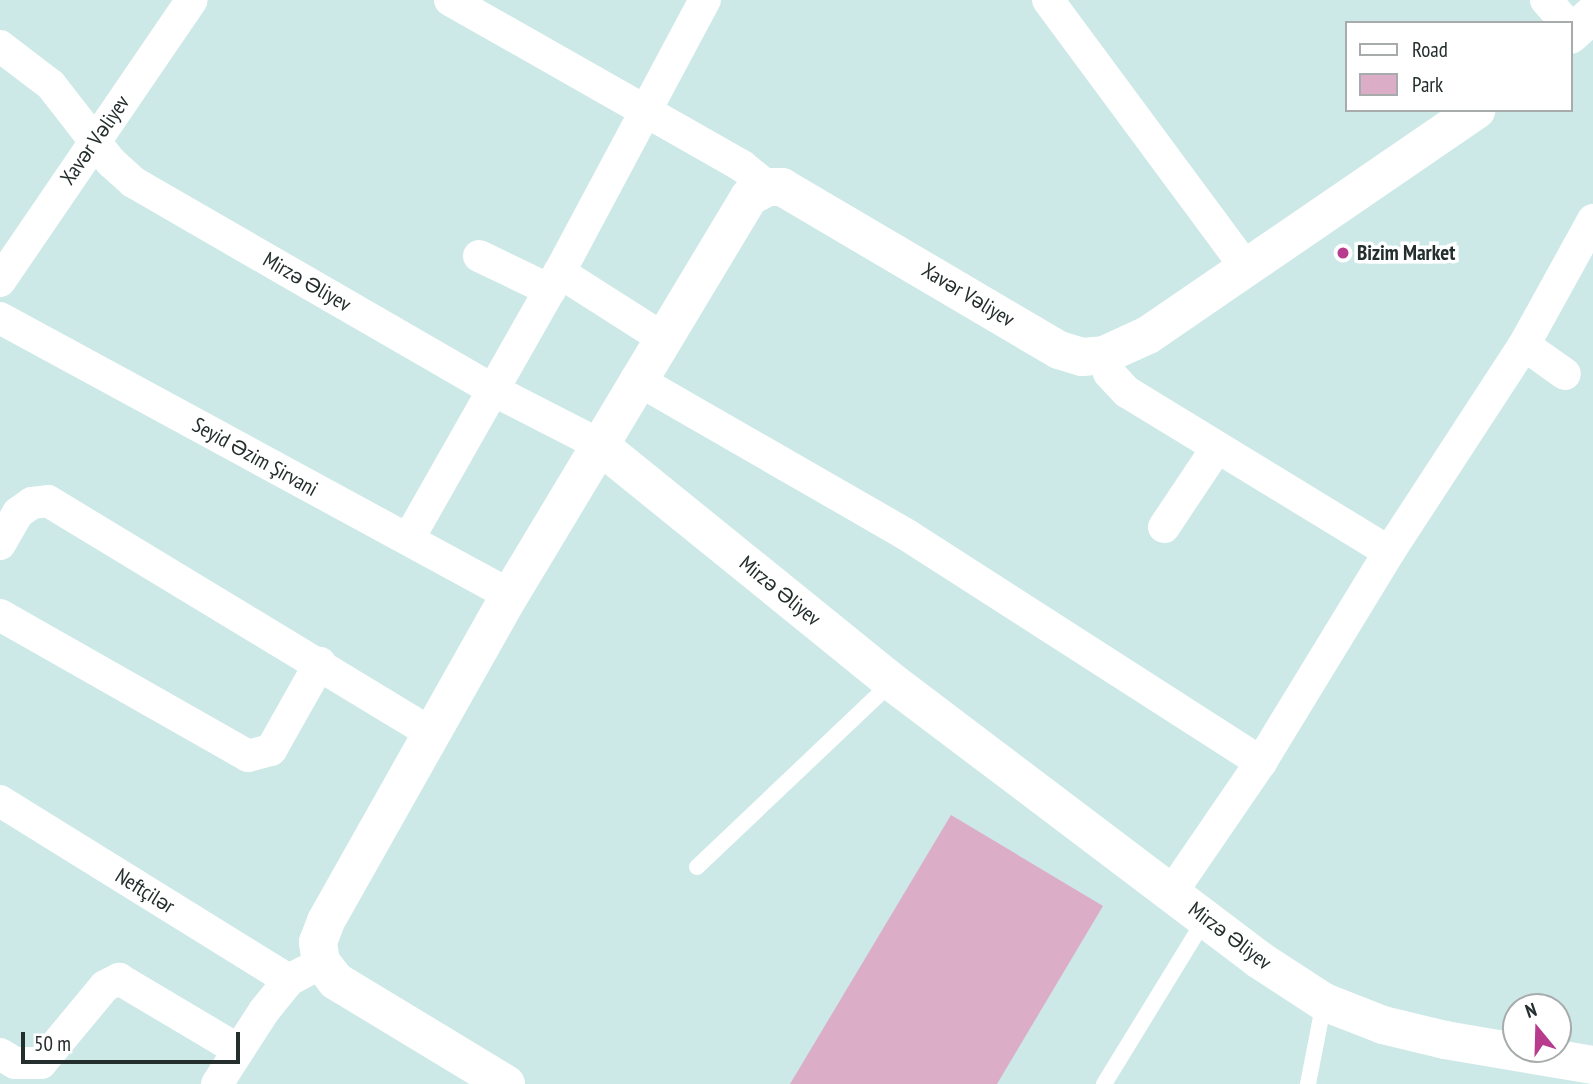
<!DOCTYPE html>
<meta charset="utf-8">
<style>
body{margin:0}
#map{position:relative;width:1593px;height:1084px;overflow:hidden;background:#cce8e7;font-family:"PT Sans Narrow",sans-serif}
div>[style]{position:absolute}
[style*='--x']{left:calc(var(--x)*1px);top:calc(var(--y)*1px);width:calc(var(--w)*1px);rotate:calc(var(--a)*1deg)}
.green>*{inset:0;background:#dcadc7}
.lane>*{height:16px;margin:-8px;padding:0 8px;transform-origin:8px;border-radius:8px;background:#fff}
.street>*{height:32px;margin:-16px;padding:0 16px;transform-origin:16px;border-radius:16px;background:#fff}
.secondary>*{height:38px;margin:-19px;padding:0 19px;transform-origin:19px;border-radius:19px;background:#fff}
.dots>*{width:19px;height:19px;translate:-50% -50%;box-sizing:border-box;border:4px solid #fff;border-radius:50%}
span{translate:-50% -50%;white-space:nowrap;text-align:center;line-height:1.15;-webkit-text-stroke:7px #fff;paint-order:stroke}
.street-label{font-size:21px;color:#232e2d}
.poi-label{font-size:21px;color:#232e2d;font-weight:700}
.left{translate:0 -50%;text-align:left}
.legend{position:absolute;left:1345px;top:21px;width:228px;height:91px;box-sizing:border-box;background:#fff;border:2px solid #a7abab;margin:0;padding:9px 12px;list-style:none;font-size:21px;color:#232e2d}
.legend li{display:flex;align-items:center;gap:14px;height:35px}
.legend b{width:35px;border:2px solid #a7abab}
.north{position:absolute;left:1502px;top:993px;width:70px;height:70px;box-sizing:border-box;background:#fff;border:2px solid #a7abab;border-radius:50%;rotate:341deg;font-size:19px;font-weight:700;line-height:28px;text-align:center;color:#232e2d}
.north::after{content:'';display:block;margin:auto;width:24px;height:32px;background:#b73c8d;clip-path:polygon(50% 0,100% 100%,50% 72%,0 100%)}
.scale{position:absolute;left:21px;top:1032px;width:219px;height:32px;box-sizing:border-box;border:4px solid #232e2d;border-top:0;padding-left:9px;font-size:21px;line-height:24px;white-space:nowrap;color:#232e2d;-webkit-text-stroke:5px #fff;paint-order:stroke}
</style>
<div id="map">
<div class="green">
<div style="clip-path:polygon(951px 815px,1103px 906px,997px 1084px,790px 1084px)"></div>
</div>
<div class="lane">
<div style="--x:697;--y:867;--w:269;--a:-43.5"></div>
<div style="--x:1104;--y:1084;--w:193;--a:-58.5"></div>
<div style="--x:1308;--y:1084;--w:84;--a:-79"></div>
</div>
<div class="street">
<div style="--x:450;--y:0;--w:336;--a:29.6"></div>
<div style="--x:742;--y:166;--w:33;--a:39"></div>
<div style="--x:1048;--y:0;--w:335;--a:53.5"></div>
<div style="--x:1546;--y:0;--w:30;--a:49"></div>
<div style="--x:0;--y:46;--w:64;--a:37.4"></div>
<div style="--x:51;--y:85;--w:98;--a:52.1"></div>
<div style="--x:111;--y:162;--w:30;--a:42"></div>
<div style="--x:133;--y:182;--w:414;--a:30"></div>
<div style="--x:491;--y:389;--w:120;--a:27.2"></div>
<div style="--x:479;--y:256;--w:79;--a:25.6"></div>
<div style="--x:559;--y:272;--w:121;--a:32.5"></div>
<div style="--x:0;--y:281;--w:340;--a:-55.7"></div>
<div style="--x:0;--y:318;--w:580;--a:28.51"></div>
<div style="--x:1524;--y:345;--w:50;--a:35.3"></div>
<div style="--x:1104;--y:355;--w:19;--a:74"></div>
<div style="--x:1109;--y:373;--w:26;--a:47"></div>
<div style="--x:1127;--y:392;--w:307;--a:31.4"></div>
<div style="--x:636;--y:379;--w:313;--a:29.9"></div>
<div style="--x:907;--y:535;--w:421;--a:32.7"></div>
<div style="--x:1164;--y:527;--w:94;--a:-56.3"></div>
<div style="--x:409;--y:538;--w:285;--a:-60.4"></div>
<div style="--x:550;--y:290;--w:329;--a:-61.9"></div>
<div style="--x:0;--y:544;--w:36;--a:-60"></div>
<div style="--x:18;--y:513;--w:17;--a:-36"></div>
<div style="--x:32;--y:503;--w:16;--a:-7"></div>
<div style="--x:48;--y:501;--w:450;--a:31.2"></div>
<div style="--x:0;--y:615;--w:285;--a:29.6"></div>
<div style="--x:248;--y:756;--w:24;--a:-15"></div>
<div style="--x:271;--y:750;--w:100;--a:-60.6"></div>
<div style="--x:0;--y:801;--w:340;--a:31.8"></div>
<div style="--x:1172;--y:892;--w:158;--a:-55.6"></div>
<div style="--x:1261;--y:762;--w:246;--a:-58.6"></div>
<div style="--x:1389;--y:552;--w:247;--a:-56.9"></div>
<div style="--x:1524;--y:345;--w:143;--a:-61.1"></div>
<div style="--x:0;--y:1054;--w:17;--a:31"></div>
<div style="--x:15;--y:1063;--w:26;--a:0"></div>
<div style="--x:41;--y:1063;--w:100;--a:-50.3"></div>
<div style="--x:105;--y:986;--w:16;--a:-27"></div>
<div style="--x:119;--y:979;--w:137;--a:30.7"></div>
<div style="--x:217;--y:1084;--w:87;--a:-57.2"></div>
<div style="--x:264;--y:1011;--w:40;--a:-51"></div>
<div style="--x:289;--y:980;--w:19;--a:-28"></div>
</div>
<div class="secondary">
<div style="--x:1570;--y:35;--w:31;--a:-42"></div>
<div style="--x:598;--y:444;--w:378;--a:39"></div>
<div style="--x:892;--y:682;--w:459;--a:37.1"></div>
<div style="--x:1258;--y:959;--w:79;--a:33.1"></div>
<div style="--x:1324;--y:1002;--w:63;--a:21.3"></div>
<div style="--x:1383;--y:1025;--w:64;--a:13.6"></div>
<div style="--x:1445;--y:1040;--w:150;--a:9.6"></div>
<div style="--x:506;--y:1084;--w:199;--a:-148.8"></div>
<div style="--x:336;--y:981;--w:24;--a:-128"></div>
<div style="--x:321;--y:962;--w:20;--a:-99"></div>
<div style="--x:318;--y:942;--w:22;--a:-69"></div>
<div style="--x:326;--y:921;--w:374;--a:-60.6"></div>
<div style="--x:510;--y:595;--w:464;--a:-59"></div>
<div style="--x:749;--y:197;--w:21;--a:-28"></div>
<div style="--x:768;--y:187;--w:14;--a:0"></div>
<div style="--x:782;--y:187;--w:321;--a:30.5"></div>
<div style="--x:1059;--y:350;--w:24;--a:17"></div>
<div style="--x:1082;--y:357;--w:22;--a:-5"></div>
<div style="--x:1104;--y:355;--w:48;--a:-24.4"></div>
<div style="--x:1148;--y:335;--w:398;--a:-34.4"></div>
</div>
<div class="dots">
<div style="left:1343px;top:253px;background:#b73c8d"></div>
</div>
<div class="street-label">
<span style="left:95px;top:140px;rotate:-55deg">Xavər Vəliyev</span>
<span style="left:307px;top:282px;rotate:30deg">Mirzə Əliyev</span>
<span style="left:968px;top:295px;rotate:31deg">Xavər Vəliyev</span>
<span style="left:255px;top:457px;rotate:29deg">Seyid Əzim Şirvani</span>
<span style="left:780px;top:591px;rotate:39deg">Mirzə Əliyev</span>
<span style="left:145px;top:891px;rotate:32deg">Neftçilər</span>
<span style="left:1230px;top:936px;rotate:37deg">Mirzə Əliyev</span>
</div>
<div class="poi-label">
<span class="left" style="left:1357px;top:253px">Bizim Market</span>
</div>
<ul class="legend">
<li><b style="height:9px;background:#fff"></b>Road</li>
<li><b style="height:19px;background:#dcadc7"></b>Park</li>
</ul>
<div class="north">N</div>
<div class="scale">50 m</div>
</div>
